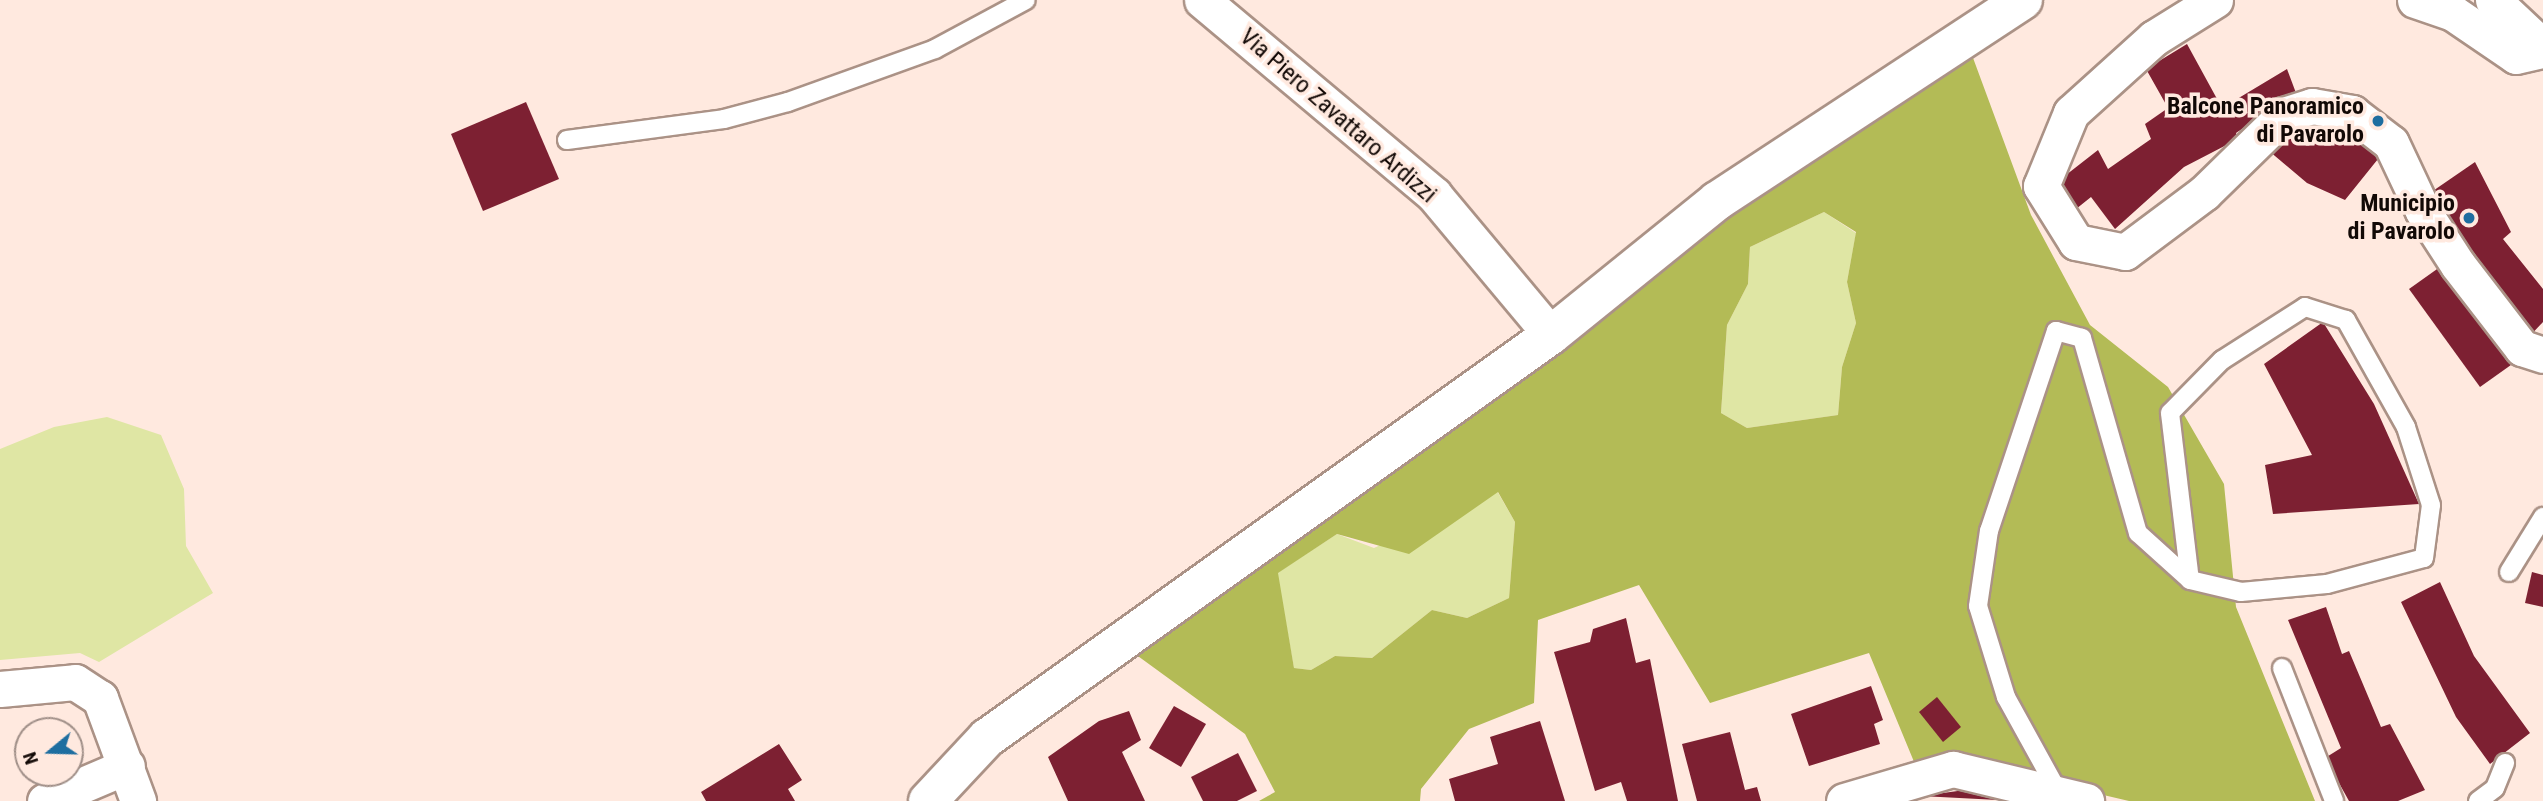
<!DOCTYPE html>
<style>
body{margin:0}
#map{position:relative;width:2543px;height:801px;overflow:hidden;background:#ffe9df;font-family:"Roboto Condensed",sans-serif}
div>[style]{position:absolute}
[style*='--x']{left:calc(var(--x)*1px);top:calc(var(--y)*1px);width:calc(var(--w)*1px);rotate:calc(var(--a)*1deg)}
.green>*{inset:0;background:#dfe6a4}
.forest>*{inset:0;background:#b3bb56}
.building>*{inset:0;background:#7d2032}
.roads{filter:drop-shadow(2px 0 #ab9286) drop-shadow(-2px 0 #ab9286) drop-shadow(0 2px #ab9286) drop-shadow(0 -2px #ab9286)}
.lane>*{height:18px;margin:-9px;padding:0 9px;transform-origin:9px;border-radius:9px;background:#fff}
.street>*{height:35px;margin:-17.5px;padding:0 17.5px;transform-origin:17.5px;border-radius:17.5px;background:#fff}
.secondary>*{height:38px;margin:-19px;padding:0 19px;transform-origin:19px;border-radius:19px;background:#fff}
.dots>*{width:19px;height:19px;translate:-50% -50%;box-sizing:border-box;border:4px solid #ffe9df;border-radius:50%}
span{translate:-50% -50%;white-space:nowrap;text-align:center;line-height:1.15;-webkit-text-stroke:7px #ffe9df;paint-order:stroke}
.poi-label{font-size:24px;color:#120906;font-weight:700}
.right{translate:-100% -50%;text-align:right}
.street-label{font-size:24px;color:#120906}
.north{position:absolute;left:14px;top:717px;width:70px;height:70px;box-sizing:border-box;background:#ffe9df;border:2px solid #a08f88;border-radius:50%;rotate:251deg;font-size:19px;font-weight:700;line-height:28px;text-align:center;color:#120906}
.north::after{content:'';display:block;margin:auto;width:24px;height:32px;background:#1e6ea0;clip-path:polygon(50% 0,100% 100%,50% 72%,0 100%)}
</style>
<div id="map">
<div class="green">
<div style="clip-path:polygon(1824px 212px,1856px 233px,1847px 282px,1856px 323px,1842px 367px,1838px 415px,1747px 428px,1721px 413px,1727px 325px,1748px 284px,1750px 247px)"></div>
<div style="clip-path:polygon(107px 417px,161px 435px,184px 489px,186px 546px,213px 593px,99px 662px,80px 653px,0 660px,0 449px,54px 427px)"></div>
<div style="clip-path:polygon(1497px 491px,1515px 522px,1509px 598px,1467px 618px,1432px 610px,1372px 658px,1335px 656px,1311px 670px,1294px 668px,1277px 573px,1337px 534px,1374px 548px)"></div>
</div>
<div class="forest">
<div style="clip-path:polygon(evenodd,1969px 47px,2031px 215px,2090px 325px,2168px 387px,2224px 484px,2236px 607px,2315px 801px,2129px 801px,1949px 759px,1917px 769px,1869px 653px,1710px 703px,1639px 585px,1538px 620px,1534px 703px,1469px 729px,1421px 789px,1420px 801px,1259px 801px,1275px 792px,1245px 734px,1131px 651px,1724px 204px,1969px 47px,1824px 212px,1856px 232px,1847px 282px,1856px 323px,1842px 367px,1838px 415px,1747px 428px,1721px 413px,1727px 325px,1748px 284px,1750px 247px,1824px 212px,1969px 47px,1498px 492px,1515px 522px,1509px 598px,1467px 618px,1432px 610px,1372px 658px,1335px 656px,1311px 670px,1294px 668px,1278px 573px,1337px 534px,1409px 554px,1498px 492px)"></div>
</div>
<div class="building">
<div style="clip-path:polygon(2187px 44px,2222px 108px,2287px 69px,2296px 93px,2236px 133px,2238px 139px,2184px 167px,2115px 229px,2091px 197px,2076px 209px,2057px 182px,2098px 150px,2108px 169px,2151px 139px,2145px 124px,2168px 108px,2146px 69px)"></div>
<div style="clip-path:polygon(526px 102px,559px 179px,483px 211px,451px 134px)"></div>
<div style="clip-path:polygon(2294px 112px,2334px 139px,2353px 125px,2378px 159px,2345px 200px,2307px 183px,2262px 145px)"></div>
<div style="clip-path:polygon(2475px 162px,2511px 232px,2503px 239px,2543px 289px,2543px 322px,2525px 341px,2427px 195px)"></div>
<div style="clip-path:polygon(2447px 262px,2518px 360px,2480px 387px,2409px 289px)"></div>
<div style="clip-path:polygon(2323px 322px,2374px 404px,2419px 504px,2273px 514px,2265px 465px,2312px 455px,2264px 364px)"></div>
<div style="clip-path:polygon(2532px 572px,2543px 575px,2543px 607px,2525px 603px)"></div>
<div style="clip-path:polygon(2440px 582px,2474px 656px,2530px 733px,2490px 764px,2456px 717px,2401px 602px)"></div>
<div style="clip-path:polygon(2326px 607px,2342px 654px,2349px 651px,2381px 727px,2390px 724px,2425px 790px,2398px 801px,2349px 801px,2325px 758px,2341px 748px,2288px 620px)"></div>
<div style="clip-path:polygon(1626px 618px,1636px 663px,1650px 659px,1678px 801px,1627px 801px,1621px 782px,1595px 791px,1554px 652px,1590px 642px,1593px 629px)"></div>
<div style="clip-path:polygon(1871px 686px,1883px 720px,1874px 724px,1880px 744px,1809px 766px,1791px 714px)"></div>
<div style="clip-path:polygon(1937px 697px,1961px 727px,1943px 742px,1919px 712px)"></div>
<div style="clip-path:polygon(1174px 706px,1206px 724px,1181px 767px,1149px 748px)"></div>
<div style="clip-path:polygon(1129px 711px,1141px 740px,1122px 752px,1145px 801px,1068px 801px,1048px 757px,1099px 721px)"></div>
<div style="clip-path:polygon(1540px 721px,1565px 801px,1455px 801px,1449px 779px,1498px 764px,1490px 737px)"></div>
<div style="clip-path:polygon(1730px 732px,1745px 790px,1757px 787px,1761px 801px,1697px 801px,1682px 744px)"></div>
<div style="clip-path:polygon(779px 744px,802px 780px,788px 789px,795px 801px,706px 801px,701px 792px)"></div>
<div style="clip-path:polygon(1238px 753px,1257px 791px,1237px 801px,1203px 801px,1191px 777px)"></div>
<div style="clip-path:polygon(1987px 787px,2017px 801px,1921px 796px)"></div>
</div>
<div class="roads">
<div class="lane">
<div style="--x:567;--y:140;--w:158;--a:-7.6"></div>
<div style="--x:724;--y:119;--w:66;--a:-14.9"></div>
<div style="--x:788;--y:102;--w:156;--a:-19.8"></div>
<div style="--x:935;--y:49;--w:103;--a:-28.3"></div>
<div style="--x:2509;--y:572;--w:65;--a:-58.3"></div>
<div style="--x:2282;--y:668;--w:143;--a:68.6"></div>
<div style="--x:2060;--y:795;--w:112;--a:-118.9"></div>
<div style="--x:2006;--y:697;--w:95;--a:-107.1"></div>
<div style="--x:1978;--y:606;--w:76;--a:-81.7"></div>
<div style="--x:1989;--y:531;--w:211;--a:-71.5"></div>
<div style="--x:2056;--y:331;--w:27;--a:15"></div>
<div style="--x:2082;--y:338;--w:203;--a:74"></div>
<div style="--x:2138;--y:533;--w:70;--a:42.1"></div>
<div style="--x:2190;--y:580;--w:52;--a:13.2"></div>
<div style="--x:2241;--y:592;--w:86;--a:-5.3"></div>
<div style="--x:2327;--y:584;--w:100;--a:-15"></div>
<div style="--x:2424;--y:558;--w:53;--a:-82.5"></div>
<div style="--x:2431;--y:505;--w:82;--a:-107.8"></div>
<div style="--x:2406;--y:427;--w:123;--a:-119.3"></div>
<div style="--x:2346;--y:320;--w:43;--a:-162.4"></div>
<div style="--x:2305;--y:307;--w:98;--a:147.4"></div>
<div style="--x:2222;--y:360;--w:74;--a:134.5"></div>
<div style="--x:2170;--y:413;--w:168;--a:83.2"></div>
<div style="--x:2478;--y:801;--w:21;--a:-37"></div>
<div style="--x:2495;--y:788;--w:27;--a:-68"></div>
</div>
<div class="street">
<div style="--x:1202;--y:0;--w:303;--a:40"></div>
<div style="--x:1434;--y:195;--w:182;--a:50.1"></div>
<div style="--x:2215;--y:0;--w:72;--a:148.1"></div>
<div style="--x:2154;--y:38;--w:112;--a:137.9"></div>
<div style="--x:2071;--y:113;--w:79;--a:112.3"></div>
<div style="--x:2041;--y:186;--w:66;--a:58"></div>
<div style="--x:2076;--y:242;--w:50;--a:11.5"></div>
<div style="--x:2125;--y:252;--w:99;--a:-36.8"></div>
<div style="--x:2204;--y:193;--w:112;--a:-44.3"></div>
<div style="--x:2284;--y:115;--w:29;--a:-18"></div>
<div style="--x:2312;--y:106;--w:41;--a:9.9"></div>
<div style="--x:2352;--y:113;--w:49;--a:37.6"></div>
<div style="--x:2391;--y:143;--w:75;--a:64.8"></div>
<div style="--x:2423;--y:211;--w:64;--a:57.1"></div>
<div style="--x:2458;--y:265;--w:105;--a:52.4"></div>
<div style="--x:2522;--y:348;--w:22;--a:18"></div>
<div style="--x:2415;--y:0;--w:40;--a:18.9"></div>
<div style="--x:2453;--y:13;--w:76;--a:34.3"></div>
<div style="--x:2516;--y:56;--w:28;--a:-13"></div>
<div style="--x:2493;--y:0;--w:69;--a:43.2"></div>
<div style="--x:0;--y:689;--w:75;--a:-5.3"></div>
<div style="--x:75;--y:682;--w:30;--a:33"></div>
<div style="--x:100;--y:698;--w:110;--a:69.7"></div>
<div style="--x:45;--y:801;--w:89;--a:-23.1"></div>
<div style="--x:1844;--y:801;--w:114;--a:-16.4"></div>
<div style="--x:1953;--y:769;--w:137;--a:13.5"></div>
</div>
<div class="secondary">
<div style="--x:928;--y:801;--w:86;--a:-46.9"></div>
<div style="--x:987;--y:738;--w:693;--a:-35.55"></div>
<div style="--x:1551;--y:335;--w:213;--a:-38.9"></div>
<div style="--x:1717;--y:201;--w:366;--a:-33.3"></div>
</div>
</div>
<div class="dots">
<div style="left:2378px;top:121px;background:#1e6ea0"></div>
<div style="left:2469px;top:218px;background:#1e6ea0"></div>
</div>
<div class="poi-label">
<span class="right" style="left:2364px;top:121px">Balcone Panoramico<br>di Pavarolo</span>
<span class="right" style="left:2455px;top:218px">Municipio<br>di Pavarolo</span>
</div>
<div class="street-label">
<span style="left:1338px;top:116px;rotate:41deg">Via Piero Zavattaro Ardizzi</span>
</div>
<div class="north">N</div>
</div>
